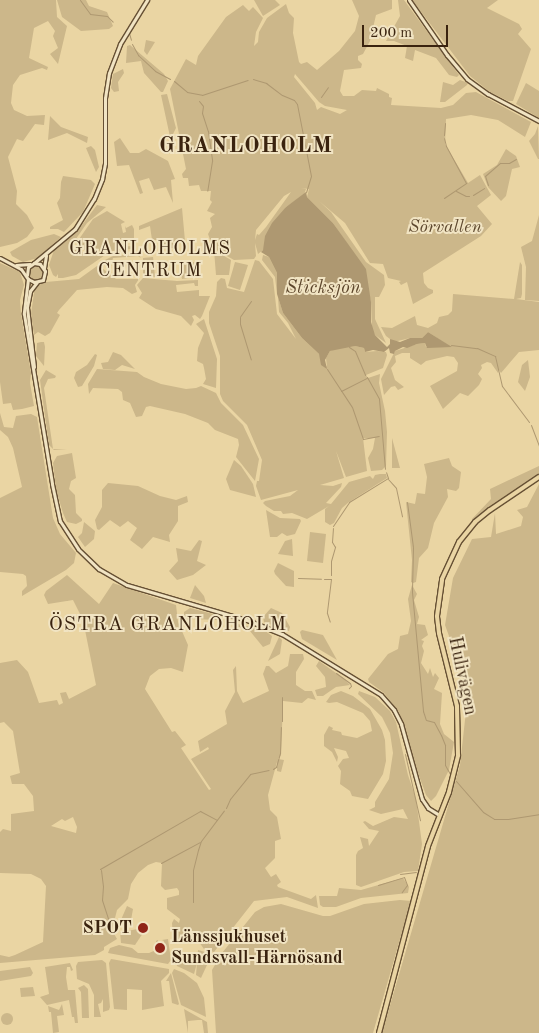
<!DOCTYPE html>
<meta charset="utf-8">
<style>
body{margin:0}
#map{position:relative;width:539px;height:1033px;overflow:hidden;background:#ead5a3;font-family:"Old Standard TT",serif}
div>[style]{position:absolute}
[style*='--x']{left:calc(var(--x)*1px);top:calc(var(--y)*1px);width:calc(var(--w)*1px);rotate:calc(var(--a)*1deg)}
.green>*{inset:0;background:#ccb78a}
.round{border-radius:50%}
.water>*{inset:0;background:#ae9871}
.stream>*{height:1px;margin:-0.5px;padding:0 0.5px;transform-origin:0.5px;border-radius:0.5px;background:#ae9871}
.roads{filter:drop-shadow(1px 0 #665034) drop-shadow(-1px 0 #665034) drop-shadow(0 1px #665034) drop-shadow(0 -1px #665034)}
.minor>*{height:3px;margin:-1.5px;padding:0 1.5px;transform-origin:1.5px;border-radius:1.5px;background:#f1e4c3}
.major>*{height:4px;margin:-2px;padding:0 2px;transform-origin:2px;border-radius:2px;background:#ead5a3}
.dots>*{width:14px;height:14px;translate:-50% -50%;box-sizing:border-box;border:2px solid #f1e4c3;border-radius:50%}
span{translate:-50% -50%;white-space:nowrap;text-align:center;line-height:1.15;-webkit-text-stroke:4px #f1e4c3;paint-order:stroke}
.park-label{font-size:18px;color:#5e482e;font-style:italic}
.street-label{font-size:18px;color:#3a230f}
.poi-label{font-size:18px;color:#3a230f;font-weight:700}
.right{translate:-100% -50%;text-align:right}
.left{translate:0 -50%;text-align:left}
.neighbourhood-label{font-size:19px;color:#3a230f;letter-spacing:1px}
.water-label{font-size:19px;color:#5d462c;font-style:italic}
.quarter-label{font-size:20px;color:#3a230f;letter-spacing:1px}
.district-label{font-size:22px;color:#3a230f;font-weight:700;letter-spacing:1px}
.scale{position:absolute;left:362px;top:25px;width:86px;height:22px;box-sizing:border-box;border:2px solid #3a230f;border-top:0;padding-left:6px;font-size:15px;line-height:18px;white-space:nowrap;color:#3a230f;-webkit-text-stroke:4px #f1e4c3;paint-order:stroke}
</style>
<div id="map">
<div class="green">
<div style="clip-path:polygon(0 0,56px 0,57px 17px,67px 26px,58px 64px,50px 54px,58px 48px,53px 36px,55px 31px,48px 21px,34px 28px,29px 58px,48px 67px,47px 70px,42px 68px,20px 75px,13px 85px,11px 103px,14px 110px,27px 116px,45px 115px,44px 125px,35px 124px,23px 141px,17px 139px,8px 157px,17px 191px,16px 204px,27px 215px,34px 228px,27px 237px,17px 243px,0 247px)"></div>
<div style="clip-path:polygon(57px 0,86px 0,89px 6px,107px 12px,113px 26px,109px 29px,81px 31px,62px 17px)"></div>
<div style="clip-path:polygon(254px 0,275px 0,280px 5px,263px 16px)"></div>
<div style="clip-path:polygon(evenodd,352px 0,392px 0,392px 9px,376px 15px,370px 41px,363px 54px,358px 56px,358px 60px,362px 64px,361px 68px,344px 70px,340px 91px,343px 96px,354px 96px,362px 90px,376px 91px,377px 88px,389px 94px,389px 97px,392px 98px,391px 105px,441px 108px,453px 105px,466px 93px,476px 92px,531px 122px,525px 137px,498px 120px,471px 115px,446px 119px,445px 144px,468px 183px,480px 175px,491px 195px,477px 206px,492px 224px,481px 236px,423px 273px,424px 283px,428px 288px,433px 290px,433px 293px,413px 304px,407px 282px,401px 285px,399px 282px,401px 281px,388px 278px,383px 264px,370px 263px,345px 223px,319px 201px,331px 212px,366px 262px,384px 275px,385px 285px,379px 297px,375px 297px,375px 319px,386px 343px,375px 335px,372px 330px,371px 302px,362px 265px,333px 223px,307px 197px,309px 189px,301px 188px,306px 189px,304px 195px,286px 207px,263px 250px,258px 254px,255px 243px,256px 256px,254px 259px,234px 260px,213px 248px,208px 234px,212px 227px,210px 218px,215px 214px,207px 211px,212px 202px,210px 200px,211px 191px,201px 191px,199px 185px,189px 186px,188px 178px,183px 178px,182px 174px,186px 169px,170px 89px,186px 59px,196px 65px,198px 56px,226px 17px,243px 5px,249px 11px,253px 7px,263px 18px,256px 32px,254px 46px,258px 42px,259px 32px,267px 18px,286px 4px,289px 13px,294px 18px,293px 33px,299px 62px,301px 64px,307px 62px,317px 70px,339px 51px,355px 31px,359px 16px,352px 0,295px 74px,319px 102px,325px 106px,347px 110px,340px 114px,321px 107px,317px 110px,315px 103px,294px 77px,295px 74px,352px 0,291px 192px,266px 227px,259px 235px,257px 234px,255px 240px,256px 230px,284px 196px,291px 192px)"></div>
<div style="clip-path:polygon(398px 0,404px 0,459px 75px,457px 77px,449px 75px,436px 58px,415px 50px,413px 61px,405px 58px,407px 46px,394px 41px,386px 41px,400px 16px)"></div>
<div style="clip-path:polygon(412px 0,498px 0,487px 8px,519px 24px,522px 29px,518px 34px,531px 49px,513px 101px,508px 101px,490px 92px,470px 76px)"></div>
<div style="clip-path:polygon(146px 40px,155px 42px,147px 55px,144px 51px)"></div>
<div style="clip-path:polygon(130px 45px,164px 74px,168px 81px,163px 92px,161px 92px,144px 73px,141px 61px,126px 63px,127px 46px)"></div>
<div style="clip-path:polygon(123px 69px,124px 73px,118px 82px,119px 91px,114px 92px,111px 88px,113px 74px)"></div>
<div style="clip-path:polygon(460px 80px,468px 83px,467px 85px,445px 102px,440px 102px,443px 82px,453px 85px)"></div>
<div style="clip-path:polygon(526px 83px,539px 91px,539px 118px,516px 104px)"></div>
<div style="clip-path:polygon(167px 94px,176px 128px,173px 134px,174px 144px,172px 146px,161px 95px)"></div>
<div style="clip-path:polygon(50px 116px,61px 127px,88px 137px,87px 143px,67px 133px,48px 140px)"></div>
<div style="clip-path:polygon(538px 126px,539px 159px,538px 159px,529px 141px,535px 134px)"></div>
<div style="clip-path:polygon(120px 138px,130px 153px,139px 153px,146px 149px,168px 161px,175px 179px,171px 180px,173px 203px,166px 187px,154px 190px,149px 178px,139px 181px,143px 193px,140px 194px,129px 165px,117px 166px,114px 142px)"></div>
<div style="clip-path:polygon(91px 146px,95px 150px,99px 167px,96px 172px,86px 148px)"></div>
<div style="clip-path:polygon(506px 149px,516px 156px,520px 167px,512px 169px,506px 196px,501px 201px,488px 187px,483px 174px,497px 165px)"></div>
<div style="clip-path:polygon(63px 176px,91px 180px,95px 184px,83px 212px,64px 232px,58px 229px,50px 229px,50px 227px,63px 220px,57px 203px,60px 198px,61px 182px)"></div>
<div style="clip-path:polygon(97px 205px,106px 207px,87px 223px,71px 246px,85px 253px,99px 252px,99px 249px,91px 251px,84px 250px,77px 242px,93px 219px,107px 211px,125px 222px,121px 224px,123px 233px,126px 232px,125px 226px,126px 228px,132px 225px,134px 229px,134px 238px,118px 240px,118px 247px,133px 246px,131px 249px,111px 251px,76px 275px,63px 278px,58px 278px,58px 274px,56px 277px,53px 275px,49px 265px,54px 250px,82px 225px)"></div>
<div style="clip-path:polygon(182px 208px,185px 241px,173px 242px,174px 248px,163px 249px,162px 240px,152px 240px,150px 226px,139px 230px,139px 226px)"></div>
<div style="clip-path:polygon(539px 215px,539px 301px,525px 300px,526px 267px,521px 247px,532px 241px)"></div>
<div style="clip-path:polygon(54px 234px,61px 237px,38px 258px,23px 262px,12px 256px,10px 252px,31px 240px)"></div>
<div style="clip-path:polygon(214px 250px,231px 260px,229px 275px,216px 275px)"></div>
<div style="clip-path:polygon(138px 254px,141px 258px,138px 256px,113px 258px,110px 270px,104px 263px,105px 260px,113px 256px)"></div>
<div style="clip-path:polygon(263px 255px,269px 257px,277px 273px,277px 294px,275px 277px,262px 260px)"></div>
<div style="clip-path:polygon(153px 257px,155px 277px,143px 275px,143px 258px)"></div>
<div style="clip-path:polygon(255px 260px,259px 261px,273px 279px,277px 314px,296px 339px,288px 323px,279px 312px,278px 297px,283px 313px,302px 338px,319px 354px,327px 367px,326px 358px,330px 351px,336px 348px,355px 346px,364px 348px,365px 352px,377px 351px,386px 352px,387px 355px,383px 368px,366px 375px,368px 378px,380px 374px,379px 383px,385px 411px,387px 432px,386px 466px,382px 470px,371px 471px,368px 458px,373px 449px,375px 438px,363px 438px,367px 471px,346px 477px,336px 451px,344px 478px,320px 485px,333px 486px,342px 483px,341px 487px,326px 503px,331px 504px,349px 482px,370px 476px,373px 479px,375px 475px,380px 474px,386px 474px,387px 478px,349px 502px,342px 508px,334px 523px,330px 525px,325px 522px,325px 509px,329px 506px,307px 519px,292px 513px,283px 514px,281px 511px,274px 511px,266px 506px,263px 503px,265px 501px,290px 496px,298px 490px,261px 500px,256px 486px,257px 481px,259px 481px,262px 460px,247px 425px,223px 401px,220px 394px,220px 356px,209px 323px,209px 312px,216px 296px,217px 282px,221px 278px,225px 279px,227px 288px,244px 292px)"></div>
<div style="clip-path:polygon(194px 262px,195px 277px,182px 279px,180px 265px)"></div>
<div style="clip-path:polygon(235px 262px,248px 265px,240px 290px,228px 286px)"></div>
<div style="clip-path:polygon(520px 262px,522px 265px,522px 294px,521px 298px,516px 299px,539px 302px,539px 350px,519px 352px,501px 373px,499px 370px,498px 373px,491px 363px,487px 362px,481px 365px,482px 368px,478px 374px,482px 379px,479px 385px,468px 396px,460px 393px,443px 409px,430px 386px,457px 371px,458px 363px,454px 357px,447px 356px,426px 361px,421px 365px,410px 358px,410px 353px,402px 353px,395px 356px,396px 362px,391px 368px,395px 380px,404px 387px,398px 390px,395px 386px,391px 387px,384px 395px,381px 379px,395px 351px,417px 344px,425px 343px,426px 347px,451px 347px,428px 332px,422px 338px,410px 338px,394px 342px,386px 336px,381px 327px,392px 328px,415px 316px,417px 325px,428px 328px,437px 323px,439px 317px,448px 315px,452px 311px,453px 294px,514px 299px)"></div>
<div style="clip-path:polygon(0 263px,20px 272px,24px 285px,20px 300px,21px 314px,31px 373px,30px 383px,34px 406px,22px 409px,13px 410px,11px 403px,3px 404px,0 382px)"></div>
<div class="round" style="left:28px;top:265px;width:16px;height:16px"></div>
<div style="clip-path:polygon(97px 266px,102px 268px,116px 279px,139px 279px,135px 285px,137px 292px,132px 294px,123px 288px,107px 287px,77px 290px,59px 310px,57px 313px,60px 315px,50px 333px,45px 336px,38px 332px,34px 335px,31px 314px,35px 286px,46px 282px,79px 279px)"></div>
<div style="clip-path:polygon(143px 278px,177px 281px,198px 280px,198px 286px,195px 286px,194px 283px,176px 285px,177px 292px,199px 290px,199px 296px,210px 296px,202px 316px,200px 319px,195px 315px,192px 316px,194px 320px,191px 326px,181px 316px,156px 309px,139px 298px,142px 293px,137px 285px)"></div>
<div style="clip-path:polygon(204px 319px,217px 359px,216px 388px,203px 384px,206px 379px,204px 368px,203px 364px,197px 361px,198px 348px,204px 333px,196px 324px)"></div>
<div style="clip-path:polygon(41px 342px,44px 342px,45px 347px,44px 366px,36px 356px,37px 343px)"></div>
<div style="clip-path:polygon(113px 352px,121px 355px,135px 369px,122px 365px,115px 370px,103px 369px,101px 363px,108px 362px)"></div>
<div style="clip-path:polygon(95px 354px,97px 355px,94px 366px,82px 386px,78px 387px,74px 378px,76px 372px,87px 365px)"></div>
<div style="clip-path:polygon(528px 360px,530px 377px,525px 391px,518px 382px,522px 365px)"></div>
<div style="clip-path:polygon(97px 369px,137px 372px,144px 377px,161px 384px,186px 389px,196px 388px,201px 386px,216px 393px,221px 403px,243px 425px,259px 459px,255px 481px,236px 457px,239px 445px,238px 439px,215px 430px,208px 423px,185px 414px,150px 406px,146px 407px,142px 416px,136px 417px,130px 403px,123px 400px,122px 392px,118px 389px,93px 388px,89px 394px,88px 384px)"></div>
<div style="clip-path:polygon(46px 370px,56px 376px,55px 378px,48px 379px,44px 388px,53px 449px,67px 450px,54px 450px,49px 445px,40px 380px)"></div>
<div style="clip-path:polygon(0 413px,4px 427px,13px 428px,16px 416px,31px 414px,37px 417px,53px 518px,60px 534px,76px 553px,74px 563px,66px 570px,22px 596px,22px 591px,27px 586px,26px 576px,23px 574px,0 572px,0 498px,22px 487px,13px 448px,8px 437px,0 430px)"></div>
<div style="clip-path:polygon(392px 438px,400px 468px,392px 468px)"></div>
<div style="clip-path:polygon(72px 453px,76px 478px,71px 481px,69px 489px,75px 495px,76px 513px,82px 519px,82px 521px,76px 524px,67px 522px,63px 513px,56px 490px,53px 463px,57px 456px)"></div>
<div style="clip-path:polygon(449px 458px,452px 466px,461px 472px,459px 488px,456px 491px,447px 489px,448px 497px,434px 523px,428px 548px,419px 558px,416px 582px,413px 583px,411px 582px,412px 560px,406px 502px,415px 504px,417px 493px,425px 494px,427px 477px,424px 464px)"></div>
<div style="clip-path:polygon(234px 460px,241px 466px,253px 484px,256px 497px,230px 490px,226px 479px)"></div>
<div style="clip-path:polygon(539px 466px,539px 477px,475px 522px,472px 519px,491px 499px,490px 489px)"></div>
<div style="clip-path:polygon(108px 483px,138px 486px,160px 496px,176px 500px,187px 496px,188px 502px,178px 506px,178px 521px,169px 535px,170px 542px,153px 537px,142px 549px,130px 540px,137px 528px,128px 521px,120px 527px,110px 520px,99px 530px,97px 529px,95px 520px,102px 507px,102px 490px)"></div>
<div style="clip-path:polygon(539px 484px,539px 1033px,382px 1033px,460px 765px,467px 702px,462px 672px,445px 625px,453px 578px,472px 539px,491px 537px,495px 513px,496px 534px,521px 526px,523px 517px,517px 510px,527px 507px)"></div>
<div style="clip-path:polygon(266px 510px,280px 518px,300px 519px,301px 521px,295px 534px,287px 536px,282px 533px,277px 537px,270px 537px)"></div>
<div style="clip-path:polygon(84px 522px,95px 531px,94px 539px,85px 547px,78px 537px,82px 533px)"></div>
<div style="clip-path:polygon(310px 532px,326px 534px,323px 563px,307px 561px)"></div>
<div style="clip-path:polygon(292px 539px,293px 556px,278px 554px,285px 541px)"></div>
<div style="clip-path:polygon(199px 540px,202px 541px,197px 561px,206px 565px,193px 575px,177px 580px,169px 571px,178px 561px,176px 548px,191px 551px)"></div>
<div style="clip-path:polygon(278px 563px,294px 571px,294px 587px,286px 586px,275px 574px,274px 571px)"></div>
<div style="clip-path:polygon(evenodd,67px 575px,99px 604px,113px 583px,176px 605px,178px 622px,188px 645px,183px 672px,171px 668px,159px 669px,150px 676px,145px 689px,172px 732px,175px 731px,186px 745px,181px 748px,209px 790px,211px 789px,191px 759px,209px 749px,208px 747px,200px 752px,198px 741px,227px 724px,225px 711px,235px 692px,233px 670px,236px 666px,237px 691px,243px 703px,269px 691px,263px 674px,266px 666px,269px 666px,276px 673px,288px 666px,290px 654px,303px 654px,304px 659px,296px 672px,296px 685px,305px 691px,312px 691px,316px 700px,308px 698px,302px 703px,283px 701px,281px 755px,278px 759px,284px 760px,281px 772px,277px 771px,277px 762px,268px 795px,270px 810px,277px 817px,281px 839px,275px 841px,275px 858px,265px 868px,271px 877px,276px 874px,281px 882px,277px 885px,278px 887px,311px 899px,316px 895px,318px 908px,287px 897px,254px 901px,214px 952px,204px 949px,199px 942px,173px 939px,172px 923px,174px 919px,179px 923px,180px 919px,167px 909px,167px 898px,179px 895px,179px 891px,177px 888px,165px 890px,161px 886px,162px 863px,156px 862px,148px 865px,138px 873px,131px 884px,128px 899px,117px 910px,112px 930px,117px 939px,104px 947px,104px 950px,95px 955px,0 963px,0 955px,9px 957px,15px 955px,43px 942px,46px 886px,41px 879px,31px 874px,0 873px,0 832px,3px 829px,11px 831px,11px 814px,34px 811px,33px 796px,24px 784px,12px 784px,10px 776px,20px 773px,13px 731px,4px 722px,0 723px,0 663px,17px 660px,28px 672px,39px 703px,57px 700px,59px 705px,63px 703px,60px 693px,66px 692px,69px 699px,96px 685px,83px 620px,73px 600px,48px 604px,44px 595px,46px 591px,67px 575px,73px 817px,77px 827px,76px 833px,51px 826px,62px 819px,65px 821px,73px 817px)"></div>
<div style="clip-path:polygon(195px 585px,204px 596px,206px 603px,190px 598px)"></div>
<div style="clip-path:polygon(412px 585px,417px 594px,414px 600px,419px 617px,417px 624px,425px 625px,428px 635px,421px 640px,424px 641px,422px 646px,424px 651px,421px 663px,428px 674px,430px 668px,433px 677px,435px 673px,439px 678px,434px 689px,442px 693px,440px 724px,444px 734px,454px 742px,449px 770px,436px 796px,431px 801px,426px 795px,411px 754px,399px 712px,384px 693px,369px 682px,368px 679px,388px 654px,398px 649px,400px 636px,408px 634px,411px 621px,408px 599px)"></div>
<div style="clip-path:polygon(190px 608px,217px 615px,220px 620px,189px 619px,184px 622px,184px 612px)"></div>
<div style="clip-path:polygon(271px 608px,282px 613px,290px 627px,289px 631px,264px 622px,263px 617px)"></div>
<div style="clip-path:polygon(238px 624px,264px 630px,272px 636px,270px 644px,263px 647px,250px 631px,238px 627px)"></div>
<div style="clip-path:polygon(302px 630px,323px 635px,337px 660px,302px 639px,300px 632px)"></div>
<div style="clip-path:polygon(279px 637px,282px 640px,280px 654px,268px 661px)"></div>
<div style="clip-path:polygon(319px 661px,343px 678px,350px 685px,336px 687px,323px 696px,317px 696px,315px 690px,326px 687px,325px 677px,316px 666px)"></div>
<div style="clip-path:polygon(341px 691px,353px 696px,370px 709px,382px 730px,385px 740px,386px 761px,383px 774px,368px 799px,352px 796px,350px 791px,340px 784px,341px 771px,338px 766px,343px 759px,349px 758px,346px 751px,334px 748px,338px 757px,337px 762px,332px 752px,324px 746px,324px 735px,329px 726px,333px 728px,332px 730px,341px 732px,342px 735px,357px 738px,372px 731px,370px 721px,363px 713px,337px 702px,329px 703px,326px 702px,331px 695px)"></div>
<div style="clip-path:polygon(359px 691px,375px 697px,390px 711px,396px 722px,408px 775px,416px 799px,422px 844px,418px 871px,404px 872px,361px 887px,356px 885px,356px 855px,358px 851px,363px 848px,360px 837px,368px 839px,369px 846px,379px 831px,369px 829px,363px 822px,365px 821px,373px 826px,394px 817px,408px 819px,403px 809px,381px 814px,369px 810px,375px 807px,375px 802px,389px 779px,393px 753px,390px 733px,382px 717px,358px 694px)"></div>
<div style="clip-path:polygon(403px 878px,409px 887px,408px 893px,361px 898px,336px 907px,323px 907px,320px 905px,319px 896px,337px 896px,339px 888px,361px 890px)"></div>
<div style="clip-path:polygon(400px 900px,411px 901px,373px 1033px,216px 1033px,212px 970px,222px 953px,255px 912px,264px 907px,281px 904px,323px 916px,330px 916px,364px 904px)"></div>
<div style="clip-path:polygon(127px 906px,133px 909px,131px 920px,120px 922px)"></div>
<div style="clip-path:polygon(138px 929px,143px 933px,135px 945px,121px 943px,120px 932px)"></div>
<div style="clip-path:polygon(168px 939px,171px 960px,168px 964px,108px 953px,110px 948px,119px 945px,132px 948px,138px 953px,149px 953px,156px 950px,156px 941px,158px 940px,158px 952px,165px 951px,164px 941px,162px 940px)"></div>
<div style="clip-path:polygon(198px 950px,212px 954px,201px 978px,196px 975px)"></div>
<div style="clip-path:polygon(177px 958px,178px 960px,197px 963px,194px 974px,177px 966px,175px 959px)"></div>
<div style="clip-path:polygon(111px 959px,169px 969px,169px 973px,161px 981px,164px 1006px,142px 1010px,142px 990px,127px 989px,127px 1010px,114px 1009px,109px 963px)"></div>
<div style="clip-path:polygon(102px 960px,106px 963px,110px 1007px,109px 1010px,103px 1012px,103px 999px,101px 1003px,98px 1004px,101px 1017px,94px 1017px,94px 995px,89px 984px,77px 979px,76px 966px,78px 962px)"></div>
<div style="clip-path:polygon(70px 963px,73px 970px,71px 971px,70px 967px,67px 967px,66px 977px,68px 990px,75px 990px,78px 1023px,75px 1023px,74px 1017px,72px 1017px,69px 1000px,47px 1005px,40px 997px,49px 994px,45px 967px)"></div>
<div style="clip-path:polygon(30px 967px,33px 973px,31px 976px,0 981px,0 971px)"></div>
<div style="clip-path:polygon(174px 969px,184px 973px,197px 983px,204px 998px,206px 1017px,181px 1005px,172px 973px)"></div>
<div style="clip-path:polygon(171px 973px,179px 1004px,178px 1005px,172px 1003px,169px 981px,166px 981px)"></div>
<div style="clip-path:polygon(84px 985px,88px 989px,89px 1018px,82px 1018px,81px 992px,78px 988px)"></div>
<div style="clip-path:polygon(33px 987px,35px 996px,21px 997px,20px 988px)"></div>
<div style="clip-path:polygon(62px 1004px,64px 1015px,57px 1016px,59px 1032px,53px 1033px,51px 1012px,49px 1012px,48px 1006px,59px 1010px)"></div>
<div style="clip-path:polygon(184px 1009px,207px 1022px,208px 1033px,204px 1033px,202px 1020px,198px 1020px,188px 1021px,188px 1033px)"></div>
<div class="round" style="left:1px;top:1013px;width:12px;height:12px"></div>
</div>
<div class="water">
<div style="clip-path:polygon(306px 192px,307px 197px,333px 223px,366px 269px,371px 302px,371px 322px,375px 335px,387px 347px,390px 344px,390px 339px,400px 342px,410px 338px,422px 338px,428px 332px,452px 347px,427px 348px,425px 343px,417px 344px,407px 348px,403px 347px,395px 351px,394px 354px,390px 353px,389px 348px,384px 352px,373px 350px,365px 352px,364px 348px,355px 346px,330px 351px,325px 360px,327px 369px,321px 365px,319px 354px,302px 338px,283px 313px,277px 294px,277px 273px,269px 257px,261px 252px,263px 250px,265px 236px,272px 223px,286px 207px)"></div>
</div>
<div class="stream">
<div style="--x:80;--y:0;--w:17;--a:54"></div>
<div style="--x:90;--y:14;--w:17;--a:7"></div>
<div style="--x:107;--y:16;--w:8;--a:45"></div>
<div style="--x:129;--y:33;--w:7;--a:74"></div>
<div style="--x:132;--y:44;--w:13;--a:61"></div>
<div style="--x:138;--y:55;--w:23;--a:43"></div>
<div style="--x:155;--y:71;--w:17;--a:28"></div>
<div style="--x:253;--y:79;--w:14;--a:17"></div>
<div style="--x:266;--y:83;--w:20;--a:37"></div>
<div style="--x:282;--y:95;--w:13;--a:23"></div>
<div style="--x:294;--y:100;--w:5;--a:53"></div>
<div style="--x:297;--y:104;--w:73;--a:79"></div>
<div style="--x:311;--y:176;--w:17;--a:107"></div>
<div style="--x:174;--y:81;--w:17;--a:40"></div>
<div style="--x:187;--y:92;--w:15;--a:11"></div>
<div style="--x:202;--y:95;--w:48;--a:-18.1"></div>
<div style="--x:321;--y:97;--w:12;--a:-55"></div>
<div style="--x:199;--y:101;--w:6;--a:51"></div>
<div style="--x:203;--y:106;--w:7;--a:98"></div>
<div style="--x:202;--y:113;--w:19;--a:72"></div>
<div style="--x:208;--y:131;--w:30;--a:82"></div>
<div style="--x:212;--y:161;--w:30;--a:99"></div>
<div style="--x:444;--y:135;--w:12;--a:-85"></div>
<div style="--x:488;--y:185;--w:9;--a:-108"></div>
<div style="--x:485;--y:176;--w:20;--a:-41"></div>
<div style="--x:500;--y:163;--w:9;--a:0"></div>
<div style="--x:509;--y:163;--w:8;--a:-30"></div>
<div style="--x:456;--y:191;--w:11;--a:27"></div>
<div style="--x:466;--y:196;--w:3;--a:0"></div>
<div style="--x:473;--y:195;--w:13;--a:-32"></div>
<div style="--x:444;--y:198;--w:27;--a:-34"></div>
<div style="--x:466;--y:183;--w:42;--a:-118.4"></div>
<div style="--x:446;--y:146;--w:8;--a:-104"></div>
<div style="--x:251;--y:301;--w:19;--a:125"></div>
<div style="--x:240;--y:317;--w:7;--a:90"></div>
<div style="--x:240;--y:324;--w:37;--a:73"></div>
<div style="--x:451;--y:345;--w:26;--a:7"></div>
<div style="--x:477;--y:348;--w:20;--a:24"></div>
<div style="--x:495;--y:356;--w:31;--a:77"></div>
<div style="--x:502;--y:386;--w:45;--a:53.1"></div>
<div style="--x:349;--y:347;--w:7;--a:34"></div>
<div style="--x:355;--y:351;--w:26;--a:67"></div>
<div style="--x:327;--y:369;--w:45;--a:56.7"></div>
<div style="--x:352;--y:407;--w:34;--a:71"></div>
<div style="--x:363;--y:439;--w:16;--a:-11"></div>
<div style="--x:367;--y:377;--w:25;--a:61"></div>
<div style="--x:379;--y:399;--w:70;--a:85.1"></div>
<div style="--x:341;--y:391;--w:29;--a:-27"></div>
<div style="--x:531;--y:425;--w:22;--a:69"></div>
<div style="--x:388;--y:479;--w:12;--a:48"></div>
<div style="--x:396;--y:488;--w:29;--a:78"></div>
<div style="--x:407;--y:502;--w:45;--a:82.4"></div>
<div style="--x:413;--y:547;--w:45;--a:91.3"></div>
<div style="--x:412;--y:592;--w:120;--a:84.7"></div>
<div style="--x:423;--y:711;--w:9;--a:72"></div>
<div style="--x:426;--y:720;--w:8;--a:14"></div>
<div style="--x:434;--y:722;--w:15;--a:62"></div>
<div style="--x:441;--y:735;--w:11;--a:68"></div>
<div style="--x:445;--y:745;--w:20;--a:90"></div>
<div style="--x:445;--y:765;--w:10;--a:61"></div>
<div style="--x:333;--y:526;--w:29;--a:-56"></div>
<div style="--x:349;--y:502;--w:46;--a:-31.6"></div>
<div style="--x:388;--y:478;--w:6;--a:-108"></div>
<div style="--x:331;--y:575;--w:14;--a:-90"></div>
<div style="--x:331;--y:561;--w:15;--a:-74"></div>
<div style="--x:335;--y:547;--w:6;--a:-121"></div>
<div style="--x:332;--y:542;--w:14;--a:-86"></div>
<div style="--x:298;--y:578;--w:23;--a:2"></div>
<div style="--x:324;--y:579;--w:7;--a:0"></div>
<div style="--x:331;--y:579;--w:34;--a:97"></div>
<div style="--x:327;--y:613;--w:9;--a:72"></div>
<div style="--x:336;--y:673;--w:17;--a:36"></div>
<div style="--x:350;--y:683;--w:3;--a:72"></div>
<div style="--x:351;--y:686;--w:3;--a:135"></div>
<div style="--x:282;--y:721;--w:24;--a:-90"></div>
<div style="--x:405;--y:754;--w:68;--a:77.2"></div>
<div style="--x:273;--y:769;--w:4;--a:-34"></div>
<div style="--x:276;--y:767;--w:15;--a:-74"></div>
<div style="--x:280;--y:753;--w:26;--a:-88"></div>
<div style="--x:456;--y:781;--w:41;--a:48.9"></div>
<div style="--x:483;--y:812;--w:13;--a:32"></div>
<div style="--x:494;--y:819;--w:14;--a:0"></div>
<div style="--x:508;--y:819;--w:31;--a:-9"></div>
<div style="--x:226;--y:808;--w:10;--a:-66"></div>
<div style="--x:230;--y:799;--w:32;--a:-51"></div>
<div style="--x:250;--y:774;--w:19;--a:-12"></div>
<div style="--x:161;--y:863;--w:44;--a:-28.3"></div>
<div style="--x:100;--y:869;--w:116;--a:-30.1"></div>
<div style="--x:200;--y:811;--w:19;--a:28"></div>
<div style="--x:101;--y:870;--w:16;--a:83"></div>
<div style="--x:103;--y:886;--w:14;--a:94"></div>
<div style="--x:102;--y:900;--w:22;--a:72"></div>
<div style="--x:400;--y:874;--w:16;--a:-7"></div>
<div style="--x:378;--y:885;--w:27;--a:-17"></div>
<div style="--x:404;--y:877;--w:9;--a:69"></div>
<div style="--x:407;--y:885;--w:9;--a:126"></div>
<div style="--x:193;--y:902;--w:32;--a:-90"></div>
<div style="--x:193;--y:870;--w:21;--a:-76"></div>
<div style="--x:198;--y:850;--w:9;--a:-72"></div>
<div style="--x:201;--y:841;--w:38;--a:-53"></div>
</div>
<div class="roads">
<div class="minor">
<div style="--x:409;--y:0;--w:67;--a:55.4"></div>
<div style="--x:447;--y:55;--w:31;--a:50"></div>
<div style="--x:467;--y:79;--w:26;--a:36"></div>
<div style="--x:488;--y:94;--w:58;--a:27.9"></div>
<div style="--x:0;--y:258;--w:24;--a:28"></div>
<div style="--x:21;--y:269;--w:12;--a:55"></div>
<div style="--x:28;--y:279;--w:7;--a:27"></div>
<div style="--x:34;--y:282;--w:9;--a:-13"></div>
<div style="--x:43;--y:280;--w:9;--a:-77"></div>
<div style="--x:45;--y:271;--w:9;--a:-126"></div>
<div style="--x:40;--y:264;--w:6;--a:-171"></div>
<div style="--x:34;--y:263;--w:7;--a:146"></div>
<div style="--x:28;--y:267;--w:8;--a:97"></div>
<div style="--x:34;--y:263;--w:53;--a:-39.7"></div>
<div style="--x:75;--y:229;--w:36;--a:-58"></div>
<div style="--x:94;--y:199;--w:22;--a:-68"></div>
<div style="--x:102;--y:179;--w:16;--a:-79"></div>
<div style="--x:105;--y:163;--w:65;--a:-90"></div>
<div style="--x:105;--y:98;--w:25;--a:-81"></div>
<div style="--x:109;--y:73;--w:31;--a:-69"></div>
<div style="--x:120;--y:44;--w:52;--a:-58.5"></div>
<div style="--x:16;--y:265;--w:14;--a:-4"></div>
<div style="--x:44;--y:268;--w:13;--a:-81"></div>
<div style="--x:28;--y:279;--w:35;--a:97"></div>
<div style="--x:24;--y:314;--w:172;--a:80.6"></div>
<div style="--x:52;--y:484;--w:38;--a:78"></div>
<div style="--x:60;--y:521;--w:33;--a:57"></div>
<div style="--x:78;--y:549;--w:29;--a:44"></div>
<div style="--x:99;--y:569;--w:32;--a:30"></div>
<div style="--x:127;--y:585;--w:125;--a:16.3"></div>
<div style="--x:247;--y:620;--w:38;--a:22"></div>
<div style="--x:282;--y:634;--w:116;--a:31.6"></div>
<div style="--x:381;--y:695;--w:20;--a:49"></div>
<div style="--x:394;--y:710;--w:16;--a:63"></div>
<div style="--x:401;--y:724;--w:78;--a:74.4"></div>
<div style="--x:422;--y:799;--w:11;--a:56"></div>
<div style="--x:428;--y:808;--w:13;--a:32"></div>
<div style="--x:34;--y:367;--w:60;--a:-96.7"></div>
<div style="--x:27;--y:307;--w:16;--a:-79"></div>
<div style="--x:30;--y:291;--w:11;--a:-52"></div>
</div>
<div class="major">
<div style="--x:379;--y:1033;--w:193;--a:-75.3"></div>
<div style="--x:428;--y:846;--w:58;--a:-68.7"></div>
<div style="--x:449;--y:792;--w:38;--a:-76"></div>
<div style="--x:458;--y:755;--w:49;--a:-91.2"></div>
<div style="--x:457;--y:706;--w:75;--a:-103.9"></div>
<div style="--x:439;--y:633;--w:17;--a:-97"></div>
<div style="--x:437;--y:616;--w:37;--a:-82"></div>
<div style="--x:442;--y:579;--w:41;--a:-65.3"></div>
<div style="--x:459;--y:542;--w:26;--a:-51"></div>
<div style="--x:475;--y:522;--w:19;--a:-39"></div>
<div style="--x:490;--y:510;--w:59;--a:-34"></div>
</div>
</div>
<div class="dots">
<div style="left:143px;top:928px;background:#8f2418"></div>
<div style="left:160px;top:948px;background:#8f2418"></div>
</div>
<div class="park-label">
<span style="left:445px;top:227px">Sörvallen</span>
</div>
<div class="street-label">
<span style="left:462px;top:676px;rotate:78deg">Hulivägen</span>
</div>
<div class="poi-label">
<span class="right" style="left:132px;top:928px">SPOT</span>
<span class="left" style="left:171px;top:948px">Länssjukhuset<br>Sundsvall-Härnösand</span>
</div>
<div class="neighbourhood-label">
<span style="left:150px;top:261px">GRANLOHOLMS<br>CENTRUM</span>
</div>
<div class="water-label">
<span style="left:323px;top:289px">Sticksjön</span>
</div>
<div class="quarter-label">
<span style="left:168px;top:625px">ÖSTRA GRANLOHOLM</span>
</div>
<div class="district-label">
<span style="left:246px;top:147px">GRANLOHOLM</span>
</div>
<div class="scale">200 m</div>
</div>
